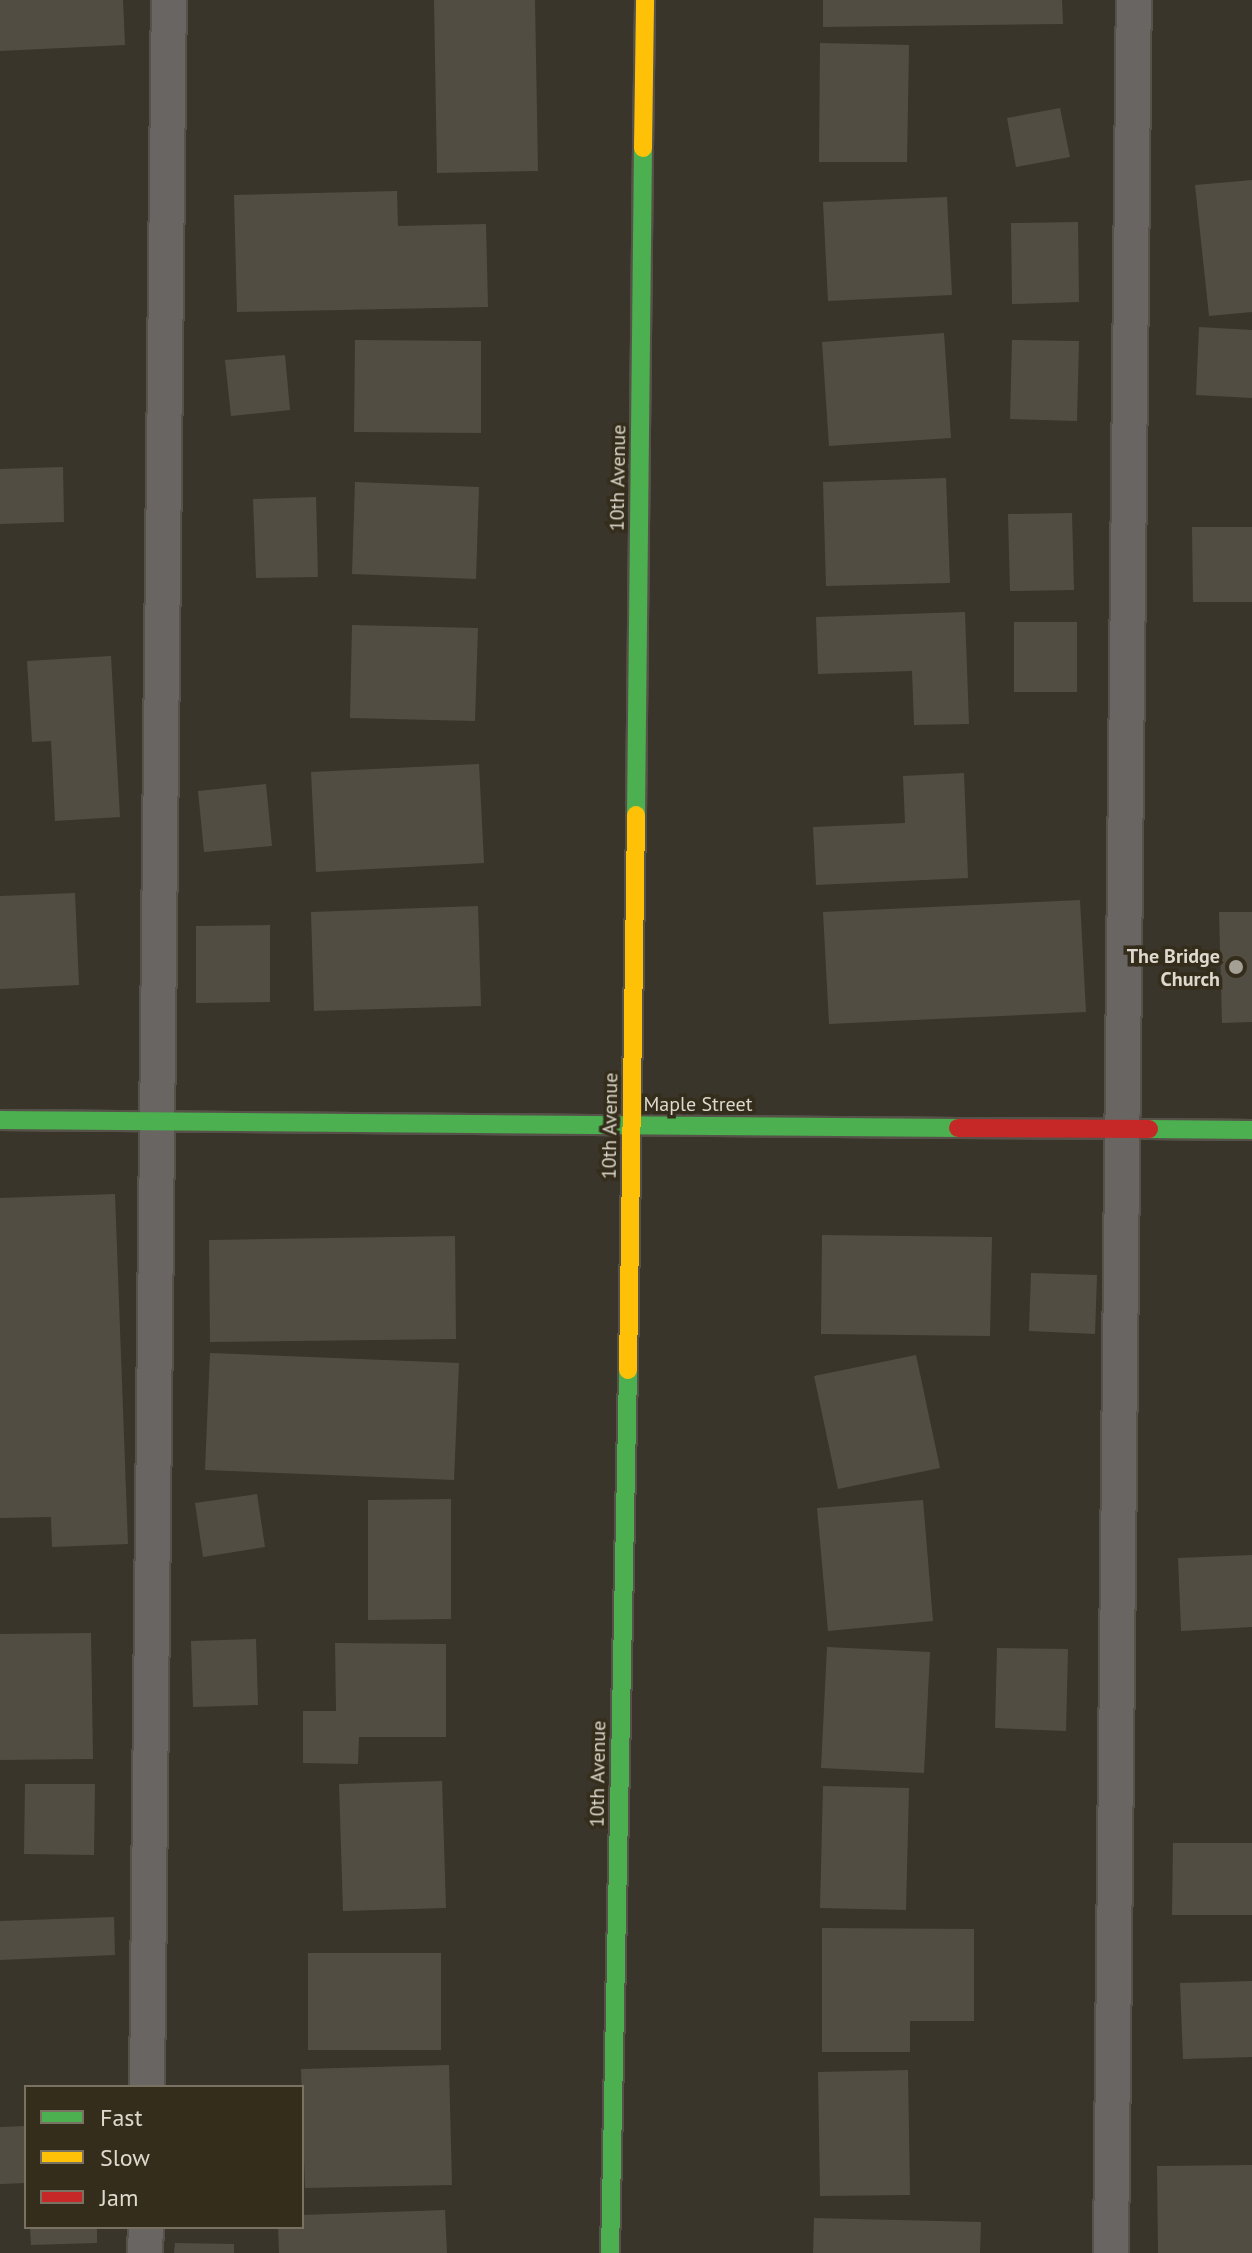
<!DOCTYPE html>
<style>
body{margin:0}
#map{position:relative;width:1252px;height:2253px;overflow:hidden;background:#39352b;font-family:"PT Sans",sans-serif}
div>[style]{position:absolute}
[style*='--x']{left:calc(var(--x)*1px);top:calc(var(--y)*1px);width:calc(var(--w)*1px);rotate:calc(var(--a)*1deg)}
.building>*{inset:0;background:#524d42}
.roads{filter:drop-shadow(2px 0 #565249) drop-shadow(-2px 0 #565249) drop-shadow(0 2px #565249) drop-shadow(0 -2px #565249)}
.lane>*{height:34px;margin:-17px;padding:0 17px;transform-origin:17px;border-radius:17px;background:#696562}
.fast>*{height:18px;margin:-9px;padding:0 9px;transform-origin:9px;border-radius:9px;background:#4caf50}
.slow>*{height:18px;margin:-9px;padding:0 9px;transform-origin:9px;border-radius:9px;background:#ffc107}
.jam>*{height:18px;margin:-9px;padding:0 9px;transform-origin:9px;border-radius:9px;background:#c62828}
.dots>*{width:22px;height:22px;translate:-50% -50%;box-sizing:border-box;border:4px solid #352d1b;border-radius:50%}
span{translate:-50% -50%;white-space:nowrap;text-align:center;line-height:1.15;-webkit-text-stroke:7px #352d1b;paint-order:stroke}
.street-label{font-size:20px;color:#ded9ce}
.poi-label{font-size:20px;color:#ded9ce;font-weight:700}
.right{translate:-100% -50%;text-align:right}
.legend{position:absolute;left:24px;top:2085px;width:280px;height:144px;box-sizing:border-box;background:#352d1b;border:2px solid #797263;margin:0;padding:10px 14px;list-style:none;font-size:24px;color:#ded9ce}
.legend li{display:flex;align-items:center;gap:16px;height:40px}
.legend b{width:40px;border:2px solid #797263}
</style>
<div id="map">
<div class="building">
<div style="clip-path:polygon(0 0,123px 0,125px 45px,0 51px)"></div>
<div style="clip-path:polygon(434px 0,535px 0,538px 171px,437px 173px)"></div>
<div style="clip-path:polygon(823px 0,1062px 0,1063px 24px,823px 27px)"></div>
<div style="clip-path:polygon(820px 43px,909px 45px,907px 162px,819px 162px)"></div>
<div style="clip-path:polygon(1060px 108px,1070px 157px,1016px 167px,1007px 118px)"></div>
<div style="clip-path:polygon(1252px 180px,1252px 312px,1209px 316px,1195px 185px)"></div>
<div style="clip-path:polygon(397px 191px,398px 226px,486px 224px,488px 307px,237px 312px,234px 195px)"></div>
<div style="clip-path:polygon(947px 197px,952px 295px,828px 301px,823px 202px)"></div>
<div style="clip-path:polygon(1078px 222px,1079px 302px,1012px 304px,1011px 223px)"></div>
<div style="clip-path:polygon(1199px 327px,1252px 330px,1252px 398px,1196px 395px)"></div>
<div style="clip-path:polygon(944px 333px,951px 438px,829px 446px,822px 342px)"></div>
<div style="clip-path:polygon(355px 340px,481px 341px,481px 433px,354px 432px)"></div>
<div style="clip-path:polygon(1012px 340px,1079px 341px,1077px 421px,1010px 419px)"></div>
<div style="clip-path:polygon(285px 355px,290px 410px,231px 416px,225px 360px)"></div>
<div style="clip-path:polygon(63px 467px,64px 522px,0 524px,0 469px)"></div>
<div style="clip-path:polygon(946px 478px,950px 583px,826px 586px,823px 482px)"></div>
<div style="clip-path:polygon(355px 482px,479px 487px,476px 579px,352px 574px)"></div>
<div style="clip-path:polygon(316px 497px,318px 577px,256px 578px,253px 499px)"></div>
<div style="clip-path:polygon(1072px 513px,1074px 590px,1010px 591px,1008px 514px)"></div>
<div style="clip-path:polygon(1192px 527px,1252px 527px,1252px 602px,1193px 602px)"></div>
<div style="clip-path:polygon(965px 612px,969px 724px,914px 725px,912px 671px,818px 674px,816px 617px)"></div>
<div style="clip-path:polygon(1014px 622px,1077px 622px,1077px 692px,1014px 692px)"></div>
<div style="clip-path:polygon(352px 625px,478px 628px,475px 721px,350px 718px)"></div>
<div style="clip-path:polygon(111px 656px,120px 817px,55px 821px,51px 741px,32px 742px,27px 661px)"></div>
<div style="clip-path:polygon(479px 764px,484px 863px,316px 872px,311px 772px)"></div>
<div style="clip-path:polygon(964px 773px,968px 878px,816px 885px,813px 827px,905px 823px,903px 776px)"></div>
<div style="clip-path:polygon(266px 784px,272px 846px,204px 852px,198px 791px)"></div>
<div style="clip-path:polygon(75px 893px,79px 985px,0 989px,0 896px)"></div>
<div style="clip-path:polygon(1080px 900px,1086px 1012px,829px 1024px,823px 912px)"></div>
<div style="clip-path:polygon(478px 906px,481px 1006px,314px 1011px,311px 912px)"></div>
<div style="clip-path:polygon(1219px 912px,1252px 912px,1252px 1022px,1222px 1023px)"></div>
<div style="clip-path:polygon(270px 925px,270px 1002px,196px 1003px,196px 926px)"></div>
<div style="clip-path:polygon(115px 1194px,128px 1544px,52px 1547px,51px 1517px,0 1518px,0 1198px)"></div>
<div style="clip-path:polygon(822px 1235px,992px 1237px,990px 1336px,821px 1334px)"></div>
<div style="clip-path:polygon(455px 1236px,456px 1339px,210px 1342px,209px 1240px)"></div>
<div style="clip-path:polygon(1031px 1273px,1097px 1275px,1095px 1334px,1029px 1331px)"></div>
<div style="clip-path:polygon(210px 1353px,459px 1363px,454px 1480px,205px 1470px)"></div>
<div style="clip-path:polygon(916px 1355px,940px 1468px,838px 1489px,814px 1376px)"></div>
<div style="clip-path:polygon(257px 1494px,265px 1547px,203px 1557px,195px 1503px)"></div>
<div style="clip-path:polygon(451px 1499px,451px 1619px,368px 1620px,368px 1500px)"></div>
<div style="clip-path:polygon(923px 1500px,933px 1621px,828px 1631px,817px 1508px)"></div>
<div style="clip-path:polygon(1252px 1555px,1252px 1627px,1181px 1631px,1178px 1558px)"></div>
<div style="clip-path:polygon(91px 1633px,93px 1759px,0 1760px,0 1634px)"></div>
<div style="clip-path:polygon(256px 1639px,258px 1705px,193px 1707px,191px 1641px)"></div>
<div style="clip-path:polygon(335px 1643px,446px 1644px,446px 1737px,359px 1737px,358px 1764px,303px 1763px,303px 1711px,336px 1711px)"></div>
<div style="clip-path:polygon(827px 1647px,930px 1652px,924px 1773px,821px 1768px)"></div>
<div style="clip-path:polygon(997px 1648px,1068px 1649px,1066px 1731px,995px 1728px)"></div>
<div style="clip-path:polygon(442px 1781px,446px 1908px,343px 1911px,339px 1784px)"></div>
<div style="clip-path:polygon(25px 1784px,95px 1784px,94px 1855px,24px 1854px)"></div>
<div style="clip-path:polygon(823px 1786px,909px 1788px,906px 1910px,820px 1908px)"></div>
<div style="clip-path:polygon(1173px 1843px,1252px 1843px,1252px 1915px,1172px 1915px)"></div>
<div style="clip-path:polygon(114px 1917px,115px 1955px,0 1960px,0 1921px)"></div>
<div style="clip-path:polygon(822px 1928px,974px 1929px,974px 2021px,910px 2021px,910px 2052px,822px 2052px)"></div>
<div style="clip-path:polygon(308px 1953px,441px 1953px,441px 2050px,308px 2050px)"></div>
<div style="clip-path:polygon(1252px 1981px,1252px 2057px,1183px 2059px,1180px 1983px)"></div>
<div style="clip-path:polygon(449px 2065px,452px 2185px,305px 2188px,301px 2069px)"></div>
<div style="clip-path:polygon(908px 2070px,910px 2195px,820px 2196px,818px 2072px)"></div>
<div style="clip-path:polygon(26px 2126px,26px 2183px,0 2184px,0 2127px)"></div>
<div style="clip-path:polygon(1252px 2165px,1252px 2253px,1158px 2253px,1157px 2166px)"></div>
<div style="clip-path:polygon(445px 2210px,447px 2253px,279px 2253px,278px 2227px,302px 2227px,302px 2215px)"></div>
<div style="clip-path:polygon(814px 2218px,981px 2222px,980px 2253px,813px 2253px)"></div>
<div style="clip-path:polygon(30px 2227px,97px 2227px,97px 2243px,31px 2245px)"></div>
<div style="clip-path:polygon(175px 2243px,234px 2244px,234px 2253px,174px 2253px)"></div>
</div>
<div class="roads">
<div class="lane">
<div style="--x:147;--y:2087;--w:2087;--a:-89.4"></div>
<div style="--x:145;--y:2253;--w:26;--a:-88"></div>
<div style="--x:1111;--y:2253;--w:2253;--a:-89.42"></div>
</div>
<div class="fast">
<div style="--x:636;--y:815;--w:667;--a:-89.4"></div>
<div style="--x:0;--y:1120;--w:958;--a:0.48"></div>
<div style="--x:1149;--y:1129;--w:103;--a:0.6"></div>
<div style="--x:610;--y:2253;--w:883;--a:-88.83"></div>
</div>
<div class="slow">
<div style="--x:643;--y:148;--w:148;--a:-89.2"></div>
<div style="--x:628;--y:1370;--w:555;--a:-89.17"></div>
</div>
<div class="jam">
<div style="--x:958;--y:1128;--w:191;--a:0.3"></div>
</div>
</div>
<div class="dots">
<div style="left:1236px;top:967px;background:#a4a095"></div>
</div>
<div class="street-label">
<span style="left:618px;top:478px;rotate:-89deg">10th Avenue</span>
<span style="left:698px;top:1104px">Maple Street</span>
<span style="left:610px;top:1126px;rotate:-89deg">10th Avenue</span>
<span style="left:598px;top:1774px;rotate:-89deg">10th Avenue</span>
</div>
<div class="poi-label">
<span class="right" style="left:1220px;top:968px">The Bridge<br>Church</span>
</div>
<ul class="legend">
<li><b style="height:10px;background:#4caf50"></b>Fast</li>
<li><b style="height:10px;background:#ffc107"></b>Slow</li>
<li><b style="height:10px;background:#c62828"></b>Jam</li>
</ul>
</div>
